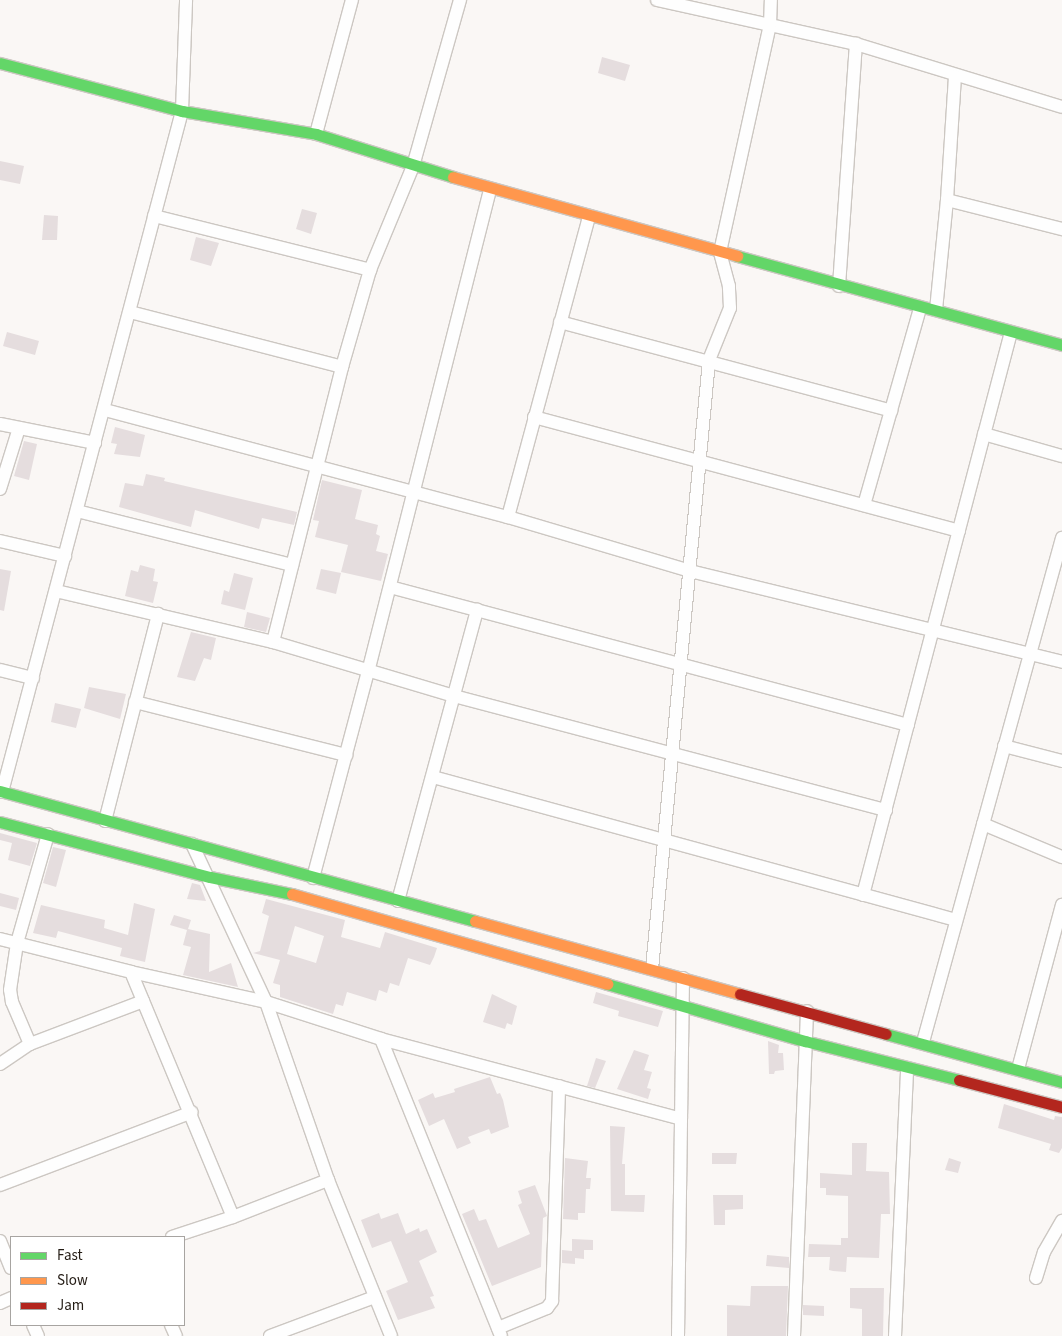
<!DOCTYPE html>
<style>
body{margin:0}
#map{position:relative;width:1062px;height:1336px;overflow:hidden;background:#faf7f5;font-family:"Source Sans 3",sans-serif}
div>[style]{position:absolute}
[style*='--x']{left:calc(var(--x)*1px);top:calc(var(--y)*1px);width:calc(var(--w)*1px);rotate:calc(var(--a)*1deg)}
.building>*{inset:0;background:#e5ddde}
.roads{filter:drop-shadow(1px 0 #ccc7c2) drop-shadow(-1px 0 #ccc7c2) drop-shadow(0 1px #ccc7c2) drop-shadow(0 -1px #ccc7c2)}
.street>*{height:12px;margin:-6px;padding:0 6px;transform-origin:6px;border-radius:6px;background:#fefefe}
.fast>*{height:11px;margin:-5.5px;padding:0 5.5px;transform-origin:5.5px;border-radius:5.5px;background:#63d668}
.slow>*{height:11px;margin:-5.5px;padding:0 5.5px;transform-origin:5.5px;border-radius:5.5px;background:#ff974d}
.jam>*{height:11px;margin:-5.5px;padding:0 5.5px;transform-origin:5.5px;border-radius:5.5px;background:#b3261e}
span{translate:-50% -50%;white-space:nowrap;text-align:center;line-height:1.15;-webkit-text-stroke:4px #fff;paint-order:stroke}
.legend{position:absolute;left:10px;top:1236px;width:175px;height:90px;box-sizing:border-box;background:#fff;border:1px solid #a7a4a1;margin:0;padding:6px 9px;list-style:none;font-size:15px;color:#231b14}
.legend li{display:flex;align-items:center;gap:10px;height:25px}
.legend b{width:25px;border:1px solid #a7a4a1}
</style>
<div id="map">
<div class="building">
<div style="clip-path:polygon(602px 57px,630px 65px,625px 81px,598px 73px)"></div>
<div style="clip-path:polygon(0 161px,24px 166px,20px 184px,0 180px)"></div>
<div style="clip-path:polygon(302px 209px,317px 213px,311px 234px,296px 229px)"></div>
<div style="clip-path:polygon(44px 215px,58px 216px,57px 240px,42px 240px)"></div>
<div style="clip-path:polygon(196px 237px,219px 243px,211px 266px,190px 260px)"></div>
<div style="clip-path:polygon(7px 332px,39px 341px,35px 355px,3px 346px)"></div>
<div style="clip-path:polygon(115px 427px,145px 435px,140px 457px,114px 454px,117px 444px,111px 443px)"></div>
<div style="clip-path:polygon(24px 441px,37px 444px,29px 480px,14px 476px)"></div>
<div style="clip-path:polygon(146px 474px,165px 478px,164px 481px,297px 512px,294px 525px,262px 518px,259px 529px,195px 510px,191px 527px,119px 507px,125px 483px,143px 486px)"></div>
<div style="clip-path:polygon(322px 480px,362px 490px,355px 519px,378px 525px,376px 534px,380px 536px,376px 551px,388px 554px,381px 581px,341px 572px,348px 545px,315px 537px,319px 521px,313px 520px)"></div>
<div style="clip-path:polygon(140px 565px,155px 569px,153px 581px,158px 582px,153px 603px,125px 596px,131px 570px,138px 572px)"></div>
<div style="clip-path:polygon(0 569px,11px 571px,4px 611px,0 610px)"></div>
<div style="clip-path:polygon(321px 569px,341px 573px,336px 594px,316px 589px)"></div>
<div style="clip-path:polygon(234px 573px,253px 578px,245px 610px,221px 604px,224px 590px,229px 592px)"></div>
<div style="clip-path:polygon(247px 612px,270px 618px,266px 632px,244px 627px)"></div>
<div style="clip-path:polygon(191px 632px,216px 638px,211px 660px,204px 658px,195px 681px,177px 677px)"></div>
<div style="clip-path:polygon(89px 687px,126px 694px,120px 719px,84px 708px)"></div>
<div style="clip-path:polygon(55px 703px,81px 709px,76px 728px,51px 722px)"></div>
<div style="clip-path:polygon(0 833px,37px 843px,30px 866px,8px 860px,12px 843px,0 840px)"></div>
<div style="clip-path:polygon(53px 847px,66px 850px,56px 887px,43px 883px)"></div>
<div style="clip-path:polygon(192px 883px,200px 885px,206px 901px,187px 899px)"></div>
<div style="clip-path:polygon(0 893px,19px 898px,16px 910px,0 906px)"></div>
<div style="clip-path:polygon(evenodd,266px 899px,345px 920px,341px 937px,380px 948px,385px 932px,437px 948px,434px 957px,430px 965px,408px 958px,399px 986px,390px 983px,387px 993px,379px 990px,376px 1001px,347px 992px,343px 1006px,336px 1004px,333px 1014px,280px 997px,280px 985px,273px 983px,280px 960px,253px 953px,260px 951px,269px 916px,262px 913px,266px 899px,295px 926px,324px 936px,316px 963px,287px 954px,295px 926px)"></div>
<div style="clip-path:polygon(134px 903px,155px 909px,145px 962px,120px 956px,122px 948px,58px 931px,56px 938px,33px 933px,41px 905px,105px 920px,104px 928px,128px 935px)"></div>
<div style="clip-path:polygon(174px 915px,191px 920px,188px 929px,210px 934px,209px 972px,231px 963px,238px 987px,183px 975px,191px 947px,183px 945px,187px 930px,170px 925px)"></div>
<div style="clip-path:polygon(596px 992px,663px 1011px,658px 1027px,618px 1016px,619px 1011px,593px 1003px)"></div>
<div style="clip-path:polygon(492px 994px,517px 1006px,512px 1025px,507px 1023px,505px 1029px,483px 1022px)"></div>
<div style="clip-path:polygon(768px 1041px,779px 1045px,778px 1053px,783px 1053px,784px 1070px,775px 1071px,774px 1074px,769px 1074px)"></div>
<div style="clip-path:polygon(634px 1050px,649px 1055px,644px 1070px,652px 1072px,647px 1088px,651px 1089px,648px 1099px,617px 1089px)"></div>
<div style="clip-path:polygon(596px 1058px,606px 1061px,595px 1088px,587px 1086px)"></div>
<div style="clip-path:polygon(490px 1077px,497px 1094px,500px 1093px,503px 1100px,509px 1127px,491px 1134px,489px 1129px,468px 1137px,471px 1143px,457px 1149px,444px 1119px,429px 1126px,418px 1100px,433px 1093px,435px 1098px,455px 1092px,454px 1089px)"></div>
<div style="clip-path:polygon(1004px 1104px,1054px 1120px,1055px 1116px,1062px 1117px,1062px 1148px,1059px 1153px,1049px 1150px,1051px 1144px,998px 1128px)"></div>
<div style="clip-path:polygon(610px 1126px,625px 1127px,622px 1164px,625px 1164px,625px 1195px,645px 1195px,644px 1212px,611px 1211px)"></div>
<div style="clip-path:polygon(852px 1143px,867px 1143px,866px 1171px,889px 1172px,890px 1214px,881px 1214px,879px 1258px,847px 1257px,846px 1272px,833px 1271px,829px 1270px,830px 1257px,808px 1257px,809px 1244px,841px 1245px,841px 1238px,848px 1238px,848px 1196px,826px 1195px,826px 1188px,820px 1188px,820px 1173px,852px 1175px)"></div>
<div style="clip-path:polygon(712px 1153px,737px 1153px,736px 1164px,712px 1164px)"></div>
<div style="clip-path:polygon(565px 1158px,588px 1161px,586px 1178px,591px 1178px,590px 1189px,586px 1189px,585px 1213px,578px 1213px,578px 1220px,563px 1219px)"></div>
<div style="clip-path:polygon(949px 1158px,961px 1162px,958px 1173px,945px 1170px)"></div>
<div style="clip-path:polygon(535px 1185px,547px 1216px,543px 1218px,541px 1267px,492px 1286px,462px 1214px,474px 1209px,479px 1221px,486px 1219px,498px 1248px,530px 1234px,518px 1205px,522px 1203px,518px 1191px)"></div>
<div style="clip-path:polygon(713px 1195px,743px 1195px,743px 1209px,725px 1210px,725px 1225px,714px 1225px)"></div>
<div style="clip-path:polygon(379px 1213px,381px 1219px,398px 1213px,406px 1234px,419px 1228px,420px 1232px,427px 1229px,437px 1252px,419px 1261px,434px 1296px,430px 1297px,435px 1308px,398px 1320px,386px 1291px,408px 1282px,391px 1241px,372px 1248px,361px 1220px)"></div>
<div style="clip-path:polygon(572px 1239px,593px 1240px,593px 1250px,584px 1250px,584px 1259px,575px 1258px,575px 1264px,562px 1263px,562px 1250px,572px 1251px)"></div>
<div style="clip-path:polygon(767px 1255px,789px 1257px,789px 1268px,766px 1266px)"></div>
<div style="clip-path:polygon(751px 1286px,788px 1286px,786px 1336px,727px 1336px,727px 1305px,750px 1306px)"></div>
<div style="clip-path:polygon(850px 1288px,884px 1288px,883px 1336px,862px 1336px,862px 1309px,850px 1308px)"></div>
<div style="clip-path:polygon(803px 1305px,824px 1306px,824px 1316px,803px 1315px)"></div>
</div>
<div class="roads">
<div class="street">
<div style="--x:657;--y:0;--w:204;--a:12.5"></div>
<div style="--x:856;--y:44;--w:215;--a:17"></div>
<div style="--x:316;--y:134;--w:139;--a:-75"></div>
<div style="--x:947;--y:200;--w:119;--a:14.2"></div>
<div style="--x:154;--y:216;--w:223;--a:14"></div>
<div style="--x:839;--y:286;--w:243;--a:-86"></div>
<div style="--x:936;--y:310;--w:111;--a:-84.3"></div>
<div style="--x:947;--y:200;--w:124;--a:-86.3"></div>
<div style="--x:130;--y:312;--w:219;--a:14.5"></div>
<div style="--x:560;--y:322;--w:343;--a:15"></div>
<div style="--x:105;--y:410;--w:417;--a:14.9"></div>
<div style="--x:508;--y:517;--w:190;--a:16.5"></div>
<div style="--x:690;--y:571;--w:383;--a:13.7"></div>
<div style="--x:534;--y:417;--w:440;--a:15"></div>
<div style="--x:0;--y:424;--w:97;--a:11.3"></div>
<div style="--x:984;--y:434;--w:81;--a:15.8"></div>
<div style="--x:0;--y:489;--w:64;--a:-72.7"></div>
<div style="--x:864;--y:505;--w:205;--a:-74.1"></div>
<div style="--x:77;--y:511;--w:222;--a:14.1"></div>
<div style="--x:508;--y:517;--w:312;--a:-74.9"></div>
<div style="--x:0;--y:541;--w:67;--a:13"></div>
<div style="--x:390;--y:587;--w:536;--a:14.92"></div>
<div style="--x:56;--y:591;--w:223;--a:13.2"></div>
<div style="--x:273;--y:642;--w:189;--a:16.6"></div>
<div style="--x:454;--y:696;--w:447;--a:14.8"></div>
<div style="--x:273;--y:642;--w:284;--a:-75.9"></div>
<div style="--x:342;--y:367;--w:101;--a:-73.9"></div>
<div style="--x:370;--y:270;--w:113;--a:-67.5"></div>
<div style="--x:413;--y:166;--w:173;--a:-74.2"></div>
<div style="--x:0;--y:670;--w:34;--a:14"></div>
<div style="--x:135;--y:702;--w:218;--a:14.1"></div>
<div style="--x:1004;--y:746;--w:60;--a:14.5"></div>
<div style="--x:433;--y:777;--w:542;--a:15.29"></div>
<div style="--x:2;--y:792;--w:704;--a:-75.19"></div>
<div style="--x:182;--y:111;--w:111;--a:-87.9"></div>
<div style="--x:105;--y:821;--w:214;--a:-75.6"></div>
<div style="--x:983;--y:824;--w:86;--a:22.7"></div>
<div style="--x:192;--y:844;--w:174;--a:64.9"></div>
<div style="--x:266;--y:1002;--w:188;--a:70.8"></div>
<div style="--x:328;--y:1180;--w:168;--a:68"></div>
<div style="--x:313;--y:878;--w:213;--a:-75.1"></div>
<div style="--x:368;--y:672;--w:498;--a:-75.8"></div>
<div style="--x:863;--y:895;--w:582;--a:-75.27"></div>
<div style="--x:398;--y:901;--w:302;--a:-74.8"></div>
<div style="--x:0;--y:939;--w:135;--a:14.1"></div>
<div style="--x:131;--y:972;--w:265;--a:67.4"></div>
<div style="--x:652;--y:969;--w:612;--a:-84.65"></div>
<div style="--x:709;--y:360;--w:56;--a:-68"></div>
<div style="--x:730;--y:308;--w:22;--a:-93"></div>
<div style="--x:729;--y:286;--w:35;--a:-105"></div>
<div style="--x:720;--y:252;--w:232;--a:-77.6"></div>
<div style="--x:770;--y:25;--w:25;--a:-88"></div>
<div style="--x:131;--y:972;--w:138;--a:12.5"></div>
<div style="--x:266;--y:1002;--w:121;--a:17.8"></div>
<div style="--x:381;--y:1039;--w:310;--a:14.9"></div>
<div style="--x:381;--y:1039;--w:320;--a:68"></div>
<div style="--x:923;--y:1042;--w:523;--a:-74.58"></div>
<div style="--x:30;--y:1044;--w:46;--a:-113.2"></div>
<div style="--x:12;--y:1002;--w:12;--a:-99"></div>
<div style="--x:10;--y:990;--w:48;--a:-81.5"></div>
<div style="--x:17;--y:943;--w:113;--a:-74.1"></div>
<div style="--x:0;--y:1064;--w:36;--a:-34"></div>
<div style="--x:30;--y:1044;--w:121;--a:-20.8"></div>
<div style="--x:1018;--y:1069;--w:170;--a:-75"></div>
<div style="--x:0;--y:1185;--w:205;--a:-20.8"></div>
<div style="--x:172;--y:1237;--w:64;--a:-18.2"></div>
<div style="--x:233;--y:1217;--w:102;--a:-21.3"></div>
<div style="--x:0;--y:1241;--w:29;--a:68"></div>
<div style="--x:1036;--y:1278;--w:27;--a:-73"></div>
<div style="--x:1044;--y:1252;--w:36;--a:-60"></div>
<div style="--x:0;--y:1303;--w:12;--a:-24"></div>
<div style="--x:33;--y:1325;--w:12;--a:66"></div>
<div style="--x:171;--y:1325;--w:12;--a:66"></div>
<div style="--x:498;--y:1328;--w:53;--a:-22.2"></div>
<div style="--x:547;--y:1308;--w:9;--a:-54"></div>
<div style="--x:552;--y:1301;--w:215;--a:-88.1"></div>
<div style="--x:270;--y:1336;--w:112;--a:-20.4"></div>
<div style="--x:678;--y:1336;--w:358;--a:-89.2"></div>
<div style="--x:794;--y:1336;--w:325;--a:-87.7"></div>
<div style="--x:895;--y:1336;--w:268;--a:-87.4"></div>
</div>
<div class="fast">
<div style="--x:0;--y:63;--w:188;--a:14.8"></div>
<div style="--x:182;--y:111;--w:136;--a:9.7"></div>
<div style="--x:316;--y:134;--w:144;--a:17.4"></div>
<div style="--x:737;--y:256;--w:337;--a:15.3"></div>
<div style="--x:0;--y:791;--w:492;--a:15.3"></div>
<div style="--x:0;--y:822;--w:217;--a:14.7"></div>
<div style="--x:210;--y:877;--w:84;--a:11.7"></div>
<div style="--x:607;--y:984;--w:206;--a:16.1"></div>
<div style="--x:805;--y:1041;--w:159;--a:14.2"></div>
<div style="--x:886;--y:1034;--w:182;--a:15.3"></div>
</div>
<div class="slow">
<div style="--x:453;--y:177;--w:295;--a:15.5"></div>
<div style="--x:292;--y:894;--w:328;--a:15.9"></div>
<div style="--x:475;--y:921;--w:275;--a:15.4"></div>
</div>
<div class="jam">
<div style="--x:740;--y:994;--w:151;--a:15.3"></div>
<div style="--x:959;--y:1080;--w:106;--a:14.7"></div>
</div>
</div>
<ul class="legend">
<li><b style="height:6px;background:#63d668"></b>Fast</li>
<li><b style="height:6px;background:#ff974d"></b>Slow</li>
<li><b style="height:6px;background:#b3261e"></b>Jam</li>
</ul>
</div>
